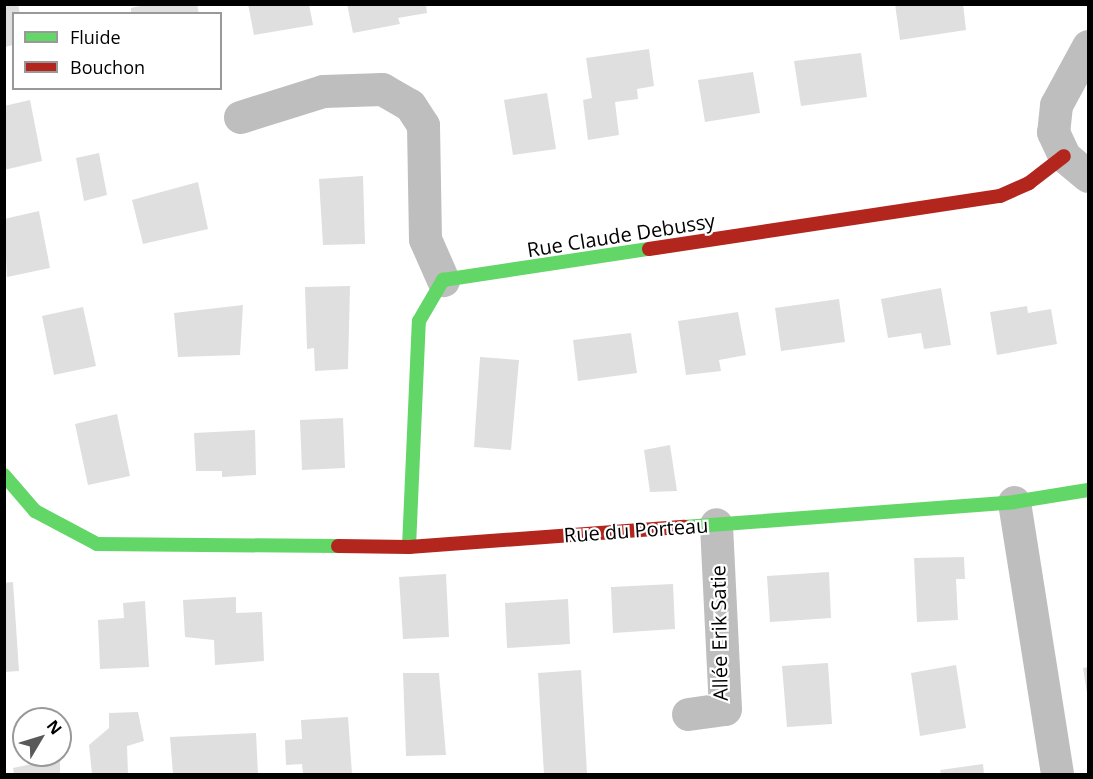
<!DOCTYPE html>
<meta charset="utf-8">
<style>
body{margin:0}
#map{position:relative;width:1093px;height:779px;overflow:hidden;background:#fff;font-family:"Open Sans",sans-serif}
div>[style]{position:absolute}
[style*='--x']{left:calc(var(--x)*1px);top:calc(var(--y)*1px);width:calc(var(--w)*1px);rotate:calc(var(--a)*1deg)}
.building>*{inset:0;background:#dfdfdf}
.street>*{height:33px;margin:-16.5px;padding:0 16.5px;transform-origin:16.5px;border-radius:16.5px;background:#bebebe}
.fast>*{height:14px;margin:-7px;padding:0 7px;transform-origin:7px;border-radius:7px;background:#63d668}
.jam>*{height:14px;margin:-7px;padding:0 7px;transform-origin:7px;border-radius:7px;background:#b3261e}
span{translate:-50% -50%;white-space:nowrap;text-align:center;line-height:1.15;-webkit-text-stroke:4.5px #fff;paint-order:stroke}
.street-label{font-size:20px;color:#000}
.frame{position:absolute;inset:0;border:6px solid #000;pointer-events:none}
.legend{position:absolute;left:12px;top:12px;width:210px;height:78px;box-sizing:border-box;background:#fff;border:2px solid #999;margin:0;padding:8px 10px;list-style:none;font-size:18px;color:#000}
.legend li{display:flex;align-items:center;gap:12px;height:30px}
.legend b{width:30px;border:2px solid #999}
.north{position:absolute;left:12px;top:707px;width:60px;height:60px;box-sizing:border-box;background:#fff;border:2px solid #999;border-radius:50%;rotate:52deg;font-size:16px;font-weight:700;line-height:24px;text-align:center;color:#000}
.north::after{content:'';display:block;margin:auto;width:21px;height:27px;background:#595959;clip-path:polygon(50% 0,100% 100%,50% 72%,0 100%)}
</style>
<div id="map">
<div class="building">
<div style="clip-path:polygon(4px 4px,18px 4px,20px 14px,14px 14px,14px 45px,4px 47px)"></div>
<div style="clip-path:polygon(150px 4px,197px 4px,199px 14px,131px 14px,131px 8px)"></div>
<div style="clip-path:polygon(248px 4px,309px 4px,313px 25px,254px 35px)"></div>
<div style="clip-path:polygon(347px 4px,426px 4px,427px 13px,398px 18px,400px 24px,353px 33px)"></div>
<div style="clip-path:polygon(895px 4px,963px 4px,966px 30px,900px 40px)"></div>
<div style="clip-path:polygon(649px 49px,654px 86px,637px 89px,638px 99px,615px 102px,619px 135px,588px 140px,583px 100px,592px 98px,586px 58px)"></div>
<div style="clip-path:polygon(861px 53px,867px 97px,801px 106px,794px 61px)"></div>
<div style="clip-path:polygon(753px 72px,760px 113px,705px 122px,698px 80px)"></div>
<div style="clip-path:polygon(547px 93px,556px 149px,513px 155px,504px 100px)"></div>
<div style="clip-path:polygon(30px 100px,42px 161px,4px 170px,4px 106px)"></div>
<div style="clip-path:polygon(99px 153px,107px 195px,84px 201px,76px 158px)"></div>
<div style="clip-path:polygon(363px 176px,365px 244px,323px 245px,319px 179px)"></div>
<div style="clip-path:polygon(198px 182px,208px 229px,143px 244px,132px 200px)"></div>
<div style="clip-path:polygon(39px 211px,50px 268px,7px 277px,4px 219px)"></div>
<div style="clip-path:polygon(350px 286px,348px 369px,315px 371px,314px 348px,307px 349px,305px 287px)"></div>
<div style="clip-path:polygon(941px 288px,951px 345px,924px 349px,921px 333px,888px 338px,881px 299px)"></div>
<div style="clip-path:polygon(839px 299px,845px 342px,781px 351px,775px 308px)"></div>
<div style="clip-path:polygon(243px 305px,240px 355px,178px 357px,174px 313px)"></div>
<div style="clip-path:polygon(1027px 306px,1028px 313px,1051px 309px,1057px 344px,997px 355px,990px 312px)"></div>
<div style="clip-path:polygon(83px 307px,96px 366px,54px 375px,42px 316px)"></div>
<div style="clip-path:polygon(738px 312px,746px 355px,719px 360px,721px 371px,686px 375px,678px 321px)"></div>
<div style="clip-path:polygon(631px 333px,637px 373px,578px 381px,573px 340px)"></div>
<div style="clip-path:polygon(480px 357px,519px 360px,511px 450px,474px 447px)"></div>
<div style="clip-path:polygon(117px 414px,130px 476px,88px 485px,75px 424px)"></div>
<div style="clip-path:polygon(343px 418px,345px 468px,302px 470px,300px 420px)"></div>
<div style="clip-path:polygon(255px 430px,256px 475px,222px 477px,222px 471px,196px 471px,194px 433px)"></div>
<div style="clip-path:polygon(670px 445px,677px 491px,650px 492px,644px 450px)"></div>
<div style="clip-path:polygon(964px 557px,965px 579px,956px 579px,958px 620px,917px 622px,914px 558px)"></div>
<div style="clip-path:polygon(829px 572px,831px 618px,770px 622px,767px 576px)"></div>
<div style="clip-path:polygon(446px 574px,449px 637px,403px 639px,399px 577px)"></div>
<div style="clip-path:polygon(13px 582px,19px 671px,4px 672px,4px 583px)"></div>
<div style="clip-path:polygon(673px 584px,675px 629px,613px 633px,611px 587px)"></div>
<div style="clip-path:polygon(236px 597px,236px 613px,262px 612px,264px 661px,215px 665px,214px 640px,185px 637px,183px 600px)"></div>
<div style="clip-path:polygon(568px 599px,570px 644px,507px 648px,505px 603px)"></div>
<div style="clip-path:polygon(145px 601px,149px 667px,100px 669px,98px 620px,124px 618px,123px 603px)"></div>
<div style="clip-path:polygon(828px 663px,832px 724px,787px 727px,782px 666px)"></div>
<div style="clip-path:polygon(956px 665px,966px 728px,920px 736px,911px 673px)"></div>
<div style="clip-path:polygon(1088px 667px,1088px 693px,1087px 693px,1083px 668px)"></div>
<div style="clip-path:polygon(581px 670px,587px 773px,544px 774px,538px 673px)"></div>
<div style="clip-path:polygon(403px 673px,439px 673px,446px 755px,406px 756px)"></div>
<div style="clip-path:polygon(138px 712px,144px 741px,127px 746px,128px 774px,92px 774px,89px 745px,109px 728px,109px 713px)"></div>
<div style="clip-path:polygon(348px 717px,352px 774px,303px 774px,302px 764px,286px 765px,285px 740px,302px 739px,301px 720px)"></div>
<div style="clip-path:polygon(256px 733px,258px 774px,173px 774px,170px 737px)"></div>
<div style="clip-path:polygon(60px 758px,60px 774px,14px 774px,13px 768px)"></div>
<div style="clip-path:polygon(983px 764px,984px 774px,941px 774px,940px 770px)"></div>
</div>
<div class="street">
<div style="--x:1088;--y:46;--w:67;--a:118.5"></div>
<div style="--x:1056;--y:105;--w:27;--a:96"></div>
<div style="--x:1053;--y:132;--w:26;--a:65"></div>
<div style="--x:1064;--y:156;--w:31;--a:40"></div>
<div style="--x:240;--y:117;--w:87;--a:-17.4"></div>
<div style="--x:323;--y:91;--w:59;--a:-1.9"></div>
<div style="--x:382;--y:89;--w:32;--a:30"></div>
<div style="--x:410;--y:105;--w:24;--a:57"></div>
<div style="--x:423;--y:125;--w:114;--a:89"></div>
<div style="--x:425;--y:239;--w:45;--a:66.3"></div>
<div style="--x:1014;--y:502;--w:275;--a:81"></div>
<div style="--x:688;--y:714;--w:37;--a:-8"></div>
<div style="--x:725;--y:709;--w:185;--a:-92.8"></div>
</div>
<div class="fast">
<div style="--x:4;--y:475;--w:48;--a:49.3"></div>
<div style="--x:35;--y:511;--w:70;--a:28"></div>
<div style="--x:97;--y:544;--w:241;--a:0.5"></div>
<div style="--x:684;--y:527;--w:331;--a:-4.3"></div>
<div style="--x:1014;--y:502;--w:75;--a:-9.2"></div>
<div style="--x:409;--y:547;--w:226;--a:-87.5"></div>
<div style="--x:419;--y:321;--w:48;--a:-59.7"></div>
<div style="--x:443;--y:280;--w:208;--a:-8.6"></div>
</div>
<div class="jam">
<div style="--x:649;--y:249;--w:355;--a:-8.6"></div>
<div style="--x:1000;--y:196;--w:32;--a:-24"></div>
<div style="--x:1029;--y:183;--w:44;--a:-37.6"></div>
<div style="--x:338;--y:546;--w:71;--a:0.8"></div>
<div style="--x:409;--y:547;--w:276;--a:-4.2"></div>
</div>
<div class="street-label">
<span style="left:621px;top:235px;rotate:-9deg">Rue Claude Debussy</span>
<span style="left:636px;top:530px;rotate:-4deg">Rue du Porteau</span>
<span style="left:719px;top:633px;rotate:-91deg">Allée Erik Satie</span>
</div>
<div class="frame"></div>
<ul class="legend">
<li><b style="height:8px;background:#63d668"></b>Fluide</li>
<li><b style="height:8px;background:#b3261e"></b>Bouchon</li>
</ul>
<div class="north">N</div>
</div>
